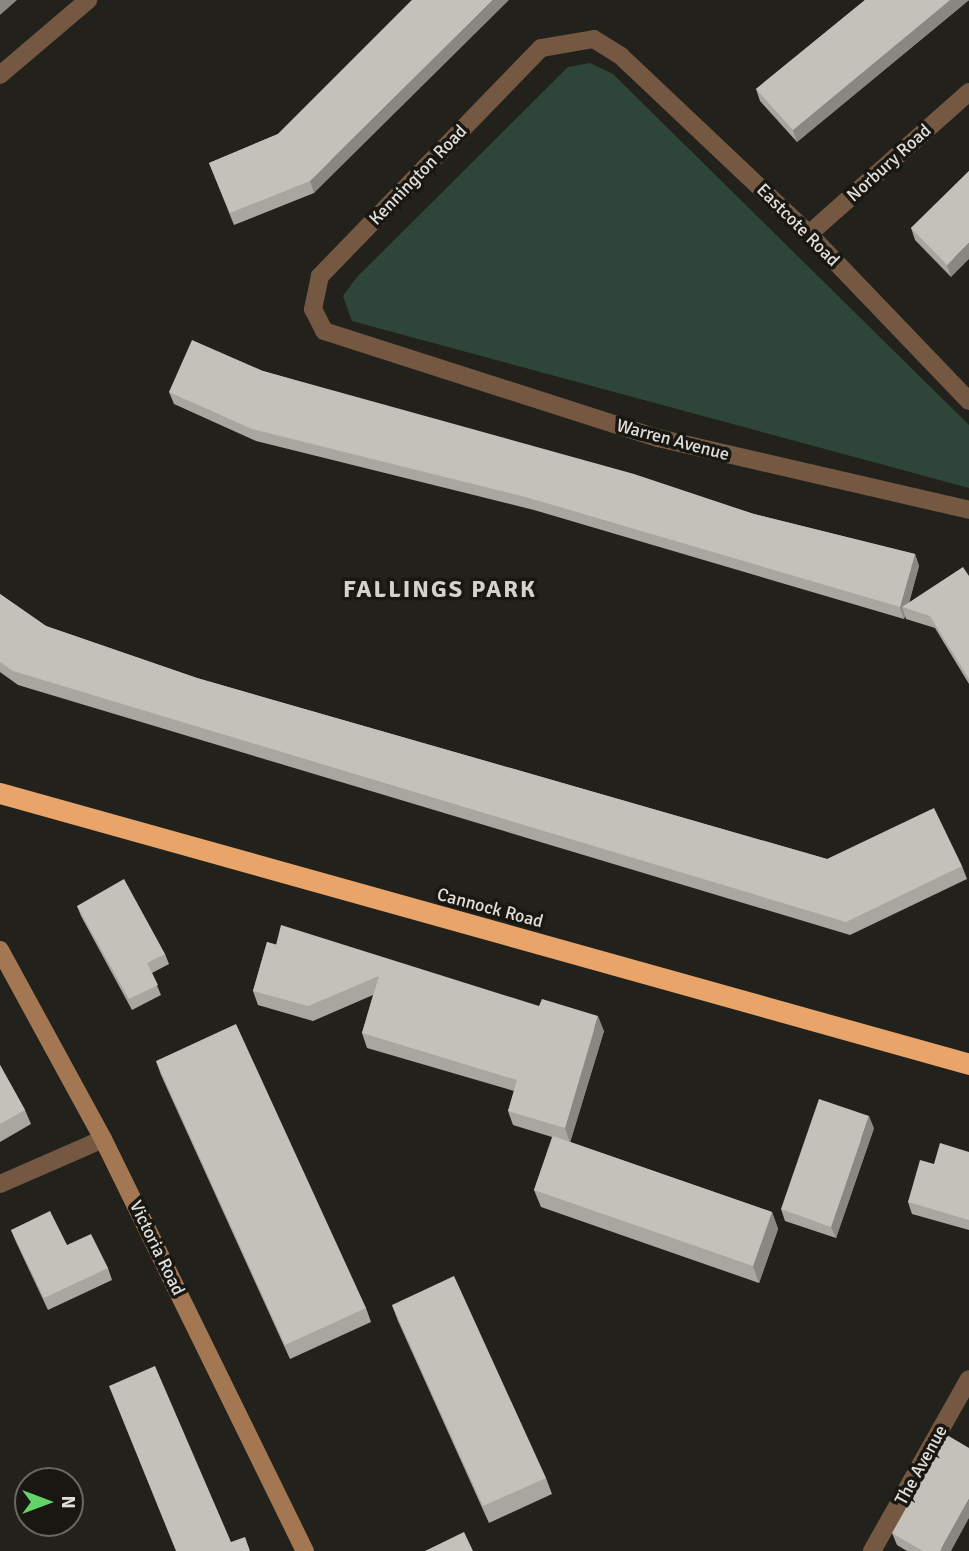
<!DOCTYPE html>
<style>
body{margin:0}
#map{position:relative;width:969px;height:1551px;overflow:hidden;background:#22211b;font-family:Signika,sans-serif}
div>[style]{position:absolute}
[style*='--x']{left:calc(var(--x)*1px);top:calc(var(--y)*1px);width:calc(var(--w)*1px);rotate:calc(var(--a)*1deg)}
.green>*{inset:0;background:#2e4639}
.lane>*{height:18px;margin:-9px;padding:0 9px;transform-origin:9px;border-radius:9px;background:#745842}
.street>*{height:18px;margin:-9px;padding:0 9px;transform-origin:9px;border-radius:9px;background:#745842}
.secondary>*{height:18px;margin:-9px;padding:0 9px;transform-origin:9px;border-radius:9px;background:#a37752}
.highway>*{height:21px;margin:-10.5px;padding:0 10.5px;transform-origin:10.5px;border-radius:10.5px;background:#e9a46a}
.wall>*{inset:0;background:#a8a69f}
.shaded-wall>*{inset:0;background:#888782}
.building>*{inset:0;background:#c3c1b9}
span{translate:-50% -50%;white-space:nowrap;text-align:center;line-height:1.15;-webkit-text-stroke:7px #191712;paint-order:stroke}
.street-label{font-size:18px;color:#e0dfdb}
.district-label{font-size:24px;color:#d4d2ca;font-weight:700;letter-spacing:2px}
.north{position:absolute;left:14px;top:1467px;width:70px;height:70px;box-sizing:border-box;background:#191712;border:2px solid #696762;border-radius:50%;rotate:90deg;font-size:19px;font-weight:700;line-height:28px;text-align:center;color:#e0dfdb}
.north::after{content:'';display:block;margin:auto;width:24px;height:32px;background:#63d468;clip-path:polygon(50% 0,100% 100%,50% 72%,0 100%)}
</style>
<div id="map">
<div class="green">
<div style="clip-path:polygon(590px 63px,613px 74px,969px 425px,969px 488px,352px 321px,343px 296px,357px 277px,568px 67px)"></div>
</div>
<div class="lane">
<div style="--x:0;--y:75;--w:116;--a:-40.4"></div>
</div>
<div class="street">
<div style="--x:809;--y:234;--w:214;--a:-41.6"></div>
<div style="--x:969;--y:401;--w:231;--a:-133.8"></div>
<div style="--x:809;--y:234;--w:259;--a:-136.6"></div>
<div style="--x:621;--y:56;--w:32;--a:-148"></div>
<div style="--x:594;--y:39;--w:54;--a:170.4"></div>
<div style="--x:541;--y:48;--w:318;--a:134.1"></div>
<div style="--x:320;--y:276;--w:34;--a:102"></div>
<div style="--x:313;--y:309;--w:25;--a:63"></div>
<div style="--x:324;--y:331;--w:351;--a:17.8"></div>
<div style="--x:658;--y:438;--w:319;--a:13"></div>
<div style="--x:0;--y:1184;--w:112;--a:-23.6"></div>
<div style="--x:872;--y:1551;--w:197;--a:-60.6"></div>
</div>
<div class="secondary">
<div style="--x:0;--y:950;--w:215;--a:61.4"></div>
<div style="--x:103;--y:1139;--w:459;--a:63.9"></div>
</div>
<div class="highway">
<div style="--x:0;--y:793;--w:1006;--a:15.62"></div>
</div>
<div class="wall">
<div style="clip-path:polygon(412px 0,314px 193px,234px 225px,209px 163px,278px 134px)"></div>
<div style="clip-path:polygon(865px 0,969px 0,797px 142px,760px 101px,756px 89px)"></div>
<div style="clip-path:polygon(969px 171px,951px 277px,915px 240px,911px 228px)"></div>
<div style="clip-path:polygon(263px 371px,754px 514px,915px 554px,919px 566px,909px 603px,969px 576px,969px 684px,935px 628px,906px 619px,905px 616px,904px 619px,534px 510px,256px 441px,174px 404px,169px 392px)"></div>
<div style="clip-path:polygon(0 594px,46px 626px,197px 678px,827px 859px,962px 866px,967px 879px,850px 935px,18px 685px,0 672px)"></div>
<div style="clip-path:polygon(77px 906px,165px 954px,169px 964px,152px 973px,161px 995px,132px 1010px,81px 916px)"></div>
<div style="clip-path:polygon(267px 942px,604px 1031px,570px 1142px,772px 1212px,778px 1229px,759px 1283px,541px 1207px,534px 1190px,552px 1137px,513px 1125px,508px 1111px,514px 1091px,367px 1048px,362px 1033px,373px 995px,313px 1021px,258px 1005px,253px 991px)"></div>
<div style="clip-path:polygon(156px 1061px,366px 1308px,371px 1322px,290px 1359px,161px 1075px)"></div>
<div style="clip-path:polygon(0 1065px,25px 1110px,31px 1124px,0 1142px)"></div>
<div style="clip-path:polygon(874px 1128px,836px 1238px,785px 1221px,781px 1209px)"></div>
<div style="clip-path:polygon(969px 1152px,969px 1230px,912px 1214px,908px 1202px,934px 1164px)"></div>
<div style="clip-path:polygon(11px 1230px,67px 1245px,108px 1268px,112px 1280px,48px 1310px,16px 1242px)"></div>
<div style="clip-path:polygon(392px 1305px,546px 1478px,552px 1494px,489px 1523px,398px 1321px)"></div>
<div style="clip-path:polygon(892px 1533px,951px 1551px,907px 1551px,897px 1545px)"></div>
</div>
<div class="shaded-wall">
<div style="clip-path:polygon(0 0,17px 0,0 15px)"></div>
<div style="clip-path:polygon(493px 0,509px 0,314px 193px,310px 181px)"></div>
<div style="clip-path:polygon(950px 0,969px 0,797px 142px,793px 130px)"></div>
<div style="clip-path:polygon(969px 243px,969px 259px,951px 277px,947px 265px)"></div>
<div style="clip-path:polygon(915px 554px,919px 566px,907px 609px,902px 607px,905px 616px,904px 619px,900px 607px)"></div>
<div style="clip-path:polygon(598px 1016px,604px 1031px,570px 1143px,565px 1128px)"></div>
<div style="clip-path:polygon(869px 1116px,874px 1128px,836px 1238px,831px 1227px)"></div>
<div style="clip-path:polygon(772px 1212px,778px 1229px,759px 1283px,753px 1266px)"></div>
<div style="clip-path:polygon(969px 1499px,969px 1518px,951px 1551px,940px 1551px)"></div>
</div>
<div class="building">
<div style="clip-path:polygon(412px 0,493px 0,310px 181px,230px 213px,209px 163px,278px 134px)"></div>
<div style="clip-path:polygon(865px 0,950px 0,793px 130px,756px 89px)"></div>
<div style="clip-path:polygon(969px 171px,969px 243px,947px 265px,911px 228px)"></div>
<div style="clip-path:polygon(192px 340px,263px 371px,634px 474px,754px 514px,915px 554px,900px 607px,529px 498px,252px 429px,169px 392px)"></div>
<div style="clip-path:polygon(963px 567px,969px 576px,969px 679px,930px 616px,902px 607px)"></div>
<div style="clip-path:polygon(0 594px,46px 626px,197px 678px,827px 859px,934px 808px,962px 866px,846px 922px,13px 671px,0 662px)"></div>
<div style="clip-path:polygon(124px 879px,165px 954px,147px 963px,158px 985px,129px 999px,77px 906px)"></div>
<div style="clip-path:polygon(281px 925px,539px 1006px,542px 999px,598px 1016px,565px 1128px,508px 1111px,517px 1080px,362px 1033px,379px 976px,308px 1006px,253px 991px,267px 942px,276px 945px)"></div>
<div style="clip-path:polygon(236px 1024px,366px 1308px,285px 1345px,156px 1061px)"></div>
<div style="clip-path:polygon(0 1065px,25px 1110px,0 1124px)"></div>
<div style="clip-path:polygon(819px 1099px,869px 1116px,831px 1227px,781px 1209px)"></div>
<div style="clip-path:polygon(553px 1136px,772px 1212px,753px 1266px,534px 1190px)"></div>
<div style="clip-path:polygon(940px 1143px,969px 1152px,969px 1220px,908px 1202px,920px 1160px,934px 1164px)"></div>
<div style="clip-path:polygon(50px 1211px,67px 1245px,91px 1234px,108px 1268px,44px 1298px,11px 1230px)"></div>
<div style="clip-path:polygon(454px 1276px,546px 1478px,483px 1506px,392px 1305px)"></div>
<div style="clip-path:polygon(155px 1366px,231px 1542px,245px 1537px,250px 1551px,176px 1551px,109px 1386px)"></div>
<div style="clip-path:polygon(947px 1435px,969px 1448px,969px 1499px,940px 1551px,923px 1551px,892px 1533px)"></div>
<div style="clip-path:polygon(464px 1532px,473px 1551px,425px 1551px)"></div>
</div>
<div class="street-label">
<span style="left:889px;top:163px;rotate:-42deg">Norbury Road</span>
<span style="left:418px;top:175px;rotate:-46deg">Kennington Road</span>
<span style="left:798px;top:225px;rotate:45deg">Eastcote Road</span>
<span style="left:673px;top:440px;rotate:15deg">Warren Avenue</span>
<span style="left:490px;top:908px;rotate:15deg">Cannock Road</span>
<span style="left:157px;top:1248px;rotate:64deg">Victoria Road</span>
<span style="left:921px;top:1465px;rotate:-61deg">The Avenue</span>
</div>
<div class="district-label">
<span style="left:440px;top:590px">FALLINGS PARK</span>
</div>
<div class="north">N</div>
</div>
